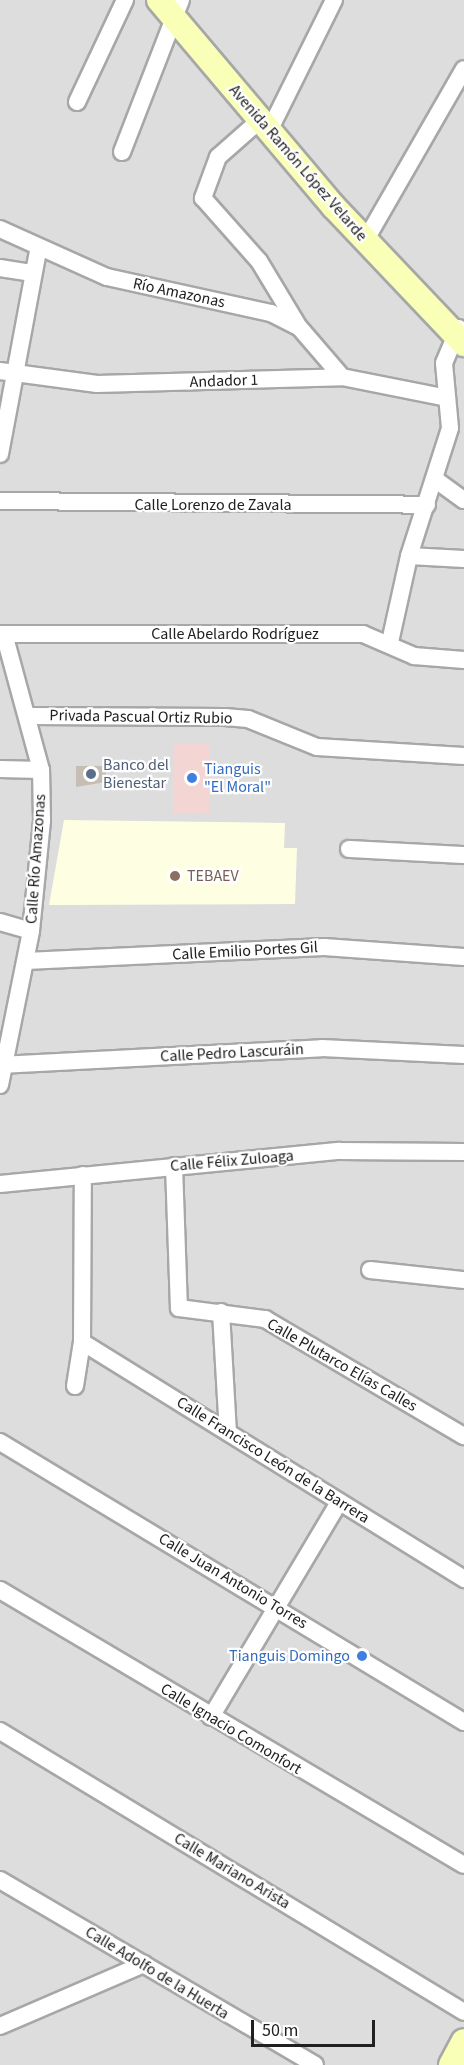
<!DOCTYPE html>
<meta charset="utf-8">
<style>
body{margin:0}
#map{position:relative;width:464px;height:2065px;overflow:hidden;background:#f2eee6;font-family:"Source Sans 3",sans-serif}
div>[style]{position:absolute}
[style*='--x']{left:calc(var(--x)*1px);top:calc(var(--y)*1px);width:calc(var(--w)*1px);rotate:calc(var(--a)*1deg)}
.residential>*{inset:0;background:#dedddd}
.commercial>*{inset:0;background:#f3d6d4}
.education>*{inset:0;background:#feffe2}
.building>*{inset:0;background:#c6bdb5}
.roads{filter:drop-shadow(2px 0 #a7a7a7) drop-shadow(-2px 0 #a7a7a7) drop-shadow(0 2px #a7a7a7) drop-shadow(0 -2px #a7a7a7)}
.minor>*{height:16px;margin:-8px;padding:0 8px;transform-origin:8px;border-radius:8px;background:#fff}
.secondary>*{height:24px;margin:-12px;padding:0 12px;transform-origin:12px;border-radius:12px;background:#faffb7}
.dots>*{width:16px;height:16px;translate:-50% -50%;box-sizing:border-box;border:3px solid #fff;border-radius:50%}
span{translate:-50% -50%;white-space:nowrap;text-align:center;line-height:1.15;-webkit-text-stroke:4.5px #fff;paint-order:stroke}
.street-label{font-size:16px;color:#202020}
.service-label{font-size:16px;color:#4e5e75}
.left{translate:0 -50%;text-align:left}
.shop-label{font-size:16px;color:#366cbe}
.right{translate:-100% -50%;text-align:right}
.education-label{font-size:16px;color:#785e54}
.scale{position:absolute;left:251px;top:2020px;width:124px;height:27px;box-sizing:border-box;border:3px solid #202020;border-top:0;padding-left:8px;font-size:18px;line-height:21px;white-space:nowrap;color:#202020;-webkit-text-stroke:4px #fff;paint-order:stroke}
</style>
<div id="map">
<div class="residential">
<div style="clip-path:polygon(0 0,464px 0,464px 2065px,0 2065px)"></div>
</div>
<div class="commercial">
<div style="clip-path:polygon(174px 743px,210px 744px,209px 813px,173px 813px)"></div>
</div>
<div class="education">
<div style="clip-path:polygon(64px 820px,285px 823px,284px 848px,297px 848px,295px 904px,49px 905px)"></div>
</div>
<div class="building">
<div style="clip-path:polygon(76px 766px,106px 766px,106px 782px,76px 787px)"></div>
</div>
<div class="roads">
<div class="minor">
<div style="--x:77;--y:102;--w:113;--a:-64.8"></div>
<div style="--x:260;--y:120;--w:56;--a:138.6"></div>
<div style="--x:218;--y:157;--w:44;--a:110.1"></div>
<div style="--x:203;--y:198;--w:84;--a:48.4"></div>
<div style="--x:259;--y:261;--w:74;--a:58.9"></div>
<div style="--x:269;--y:131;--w:146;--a:-63.6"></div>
<div style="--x:122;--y:152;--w:163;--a:-68.8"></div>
<div style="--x:0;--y:229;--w:117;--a:24.2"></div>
<div style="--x:107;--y:277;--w:168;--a:12.4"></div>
<div style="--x:271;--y:313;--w:31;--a:27"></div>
<div style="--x:299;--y:327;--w:66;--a:49.3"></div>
<div style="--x:365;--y:241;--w:198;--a:-60.1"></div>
<div style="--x:0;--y:268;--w:33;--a:9"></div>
<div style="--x:0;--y:371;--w:98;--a:7.6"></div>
<div style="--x:97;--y:384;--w:245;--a:-1.6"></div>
<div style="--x:342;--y:377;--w:107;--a:11.3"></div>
<div style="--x:0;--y:454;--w:208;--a:-79.4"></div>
<div style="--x:436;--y:480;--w:34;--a:36"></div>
<div style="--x:0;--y:501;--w:427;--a:0.5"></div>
<div style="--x:409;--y:556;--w:55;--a:3.1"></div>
<div style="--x:0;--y:634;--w:363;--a:0"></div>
<div style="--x:363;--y:634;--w:56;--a:23.3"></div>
<div style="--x:414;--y:656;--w:50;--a:4.6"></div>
<div style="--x:390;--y:642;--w:88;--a:-77.5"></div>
<div style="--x:409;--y:556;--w:134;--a:-72.2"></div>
<div style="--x:450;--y:428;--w:65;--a:-95.3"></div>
<div style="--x:444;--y:363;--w:38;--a:-67"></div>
<div style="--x:29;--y:716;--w:196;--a:0.3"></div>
<div style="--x:225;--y:717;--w:23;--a:5"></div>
<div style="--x:248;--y:719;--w:74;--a:22.1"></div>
<div style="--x:317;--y:747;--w:147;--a:3.5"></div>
<div style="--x:0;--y:769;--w:41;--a:1.4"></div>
<div style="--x:349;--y:849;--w:115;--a:3"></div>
<div style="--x:0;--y:922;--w:32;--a:16"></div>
<div style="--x:26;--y:961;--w:298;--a:-2.7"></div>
<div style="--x:324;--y:947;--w:140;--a:4.1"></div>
<div style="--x:0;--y:1065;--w:322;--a:-3"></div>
<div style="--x:322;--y:1048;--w:142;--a:2.8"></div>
<div style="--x:0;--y:1085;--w:157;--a:-78.6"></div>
<div style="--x:31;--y:931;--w:112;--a:-84.3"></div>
<div style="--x:42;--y:820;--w:50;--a:-91.1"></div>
<div style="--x:41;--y:770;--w:141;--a:-105.2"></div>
<div style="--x:174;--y:1166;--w:142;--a:88"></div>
<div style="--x:179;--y:1308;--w:87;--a:7.3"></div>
<div style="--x:265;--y:1319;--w:231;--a:30.5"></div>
<div style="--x:0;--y:1184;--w:341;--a:-5.6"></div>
<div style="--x:339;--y:1151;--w:125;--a:0.5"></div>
<div style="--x:370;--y:1270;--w:95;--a:6.1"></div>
<div style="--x:221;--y:1312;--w:120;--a:86.7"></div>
<div style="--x:82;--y:1342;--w:450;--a:31.8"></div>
<div style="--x:75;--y:1386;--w:45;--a:-81"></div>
<div style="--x:82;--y:1342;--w:167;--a:-89.7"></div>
<div style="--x:0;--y:1442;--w:542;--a:31.11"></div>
<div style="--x:0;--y:1590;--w:539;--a:30.65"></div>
<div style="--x:211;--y:1717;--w:250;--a:-59.2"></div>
<div style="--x:0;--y:1731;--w:542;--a:31.2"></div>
<div style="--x:0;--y:1880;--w:365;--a:30.4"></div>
<div style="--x:0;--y:2026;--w:157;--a:-23.3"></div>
</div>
<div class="secondary">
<div style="--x:159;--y:0;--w:271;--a:49.8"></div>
<div style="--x:334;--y:207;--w:189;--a:46.5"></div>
<div style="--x:451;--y:2065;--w:27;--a:-62"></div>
</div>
</div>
<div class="dots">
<div style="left:91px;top:774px;background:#5c6f8a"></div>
<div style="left:192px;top:778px;background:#3f7fe0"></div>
<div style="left:175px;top:876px;background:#8d6e63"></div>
<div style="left:362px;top:1656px;background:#3f7fe0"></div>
</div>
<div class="street-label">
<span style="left:298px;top:163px;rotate:49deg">Avenida Ramón López Velarde</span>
<span style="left:179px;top:293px;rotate:12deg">Río Amazonas</span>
<span style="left:224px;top:381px;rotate:-2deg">Andador 1</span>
<span style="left:213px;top:505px">Calle Lorenzo de Zavala</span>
<span style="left:235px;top:634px">Calle Abelardo Rodríguez</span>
<span style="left:141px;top:717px;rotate:1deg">Privada Pascual Ortiz Rubio</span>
<span style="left:36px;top:859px;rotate:-86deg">Calle Río Amazonas</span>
<span style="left:245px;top:951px;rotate:-3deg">Calle Emilio Portes Gil</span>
<span style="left:232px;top:1053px;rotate:-3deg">Calle Pedro Lascuráin</span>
<span style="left:232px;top:1161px;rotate:-5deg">Calle Félix Zuloaga</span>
<span style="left:342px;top:1365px;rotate:30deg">Calle Plutarco Elías Calles</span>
<span style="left:273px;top:1460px;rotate:32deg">Calle Francisco León de la Barrera</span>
<span style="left:233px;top:1581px;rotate:31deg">Calle Juan Antonio Torres</span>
<span style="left:231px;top:1729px;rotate:31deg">Calle Ignacio Comonfort</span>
<span style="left:232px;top:1871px;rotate:31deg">Calle Mariano Arista</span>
<span style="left:157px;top:1973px;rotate:31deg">Calle Adolfo de la Huerta</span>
</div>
<div class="service-label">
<span class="left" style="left:103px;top:774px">Banco del<br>Bienestar</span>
</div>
<div class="shop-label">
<span class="left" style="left:204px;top:778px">Tianguis<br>"El Moral"</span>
<span class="right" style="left:350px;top:1656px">Tianguis Domingo</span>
</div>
<div class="education-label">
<span class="left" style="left:187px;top:876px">TEBAEV</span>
</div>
<div class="scale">50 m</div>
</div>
